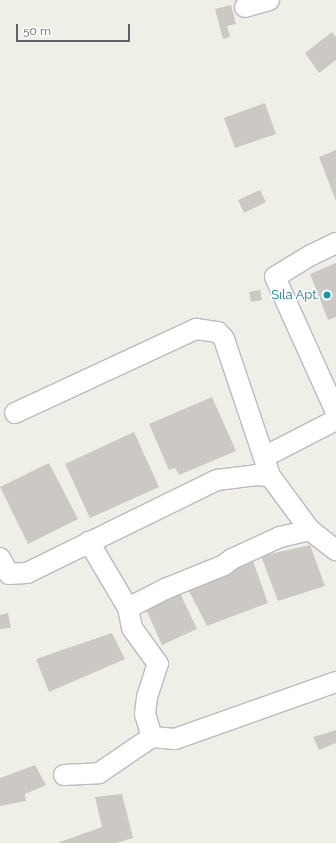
<!DOCTYPE html>
<meta charset="utf-8">
<style>
body{margin:0}
#map{position:relative;width:336px;height:843px;overflow:hidden;background:#f0efe7;font-family:Raleway,sans-serif}
div>[style]{position:absolute}
[style*='--x']{left:calc(var(--x)*1px);top:calc(var(--y)*1px);width:calc(var(--w)*1px);rotate:calc(var(--a)*1deg)}
.building>*{inset:0;background:#ccc9c4}
.roads{filter:drop-shadow(1px 0 #b9bbc0) drop-shadow(-1px 0 #b9bbc0) drop-shadow(0 1px #b9bbc0) drop-shadow(0 -1px #b9bbc0)}
.minor>*{height:20px;margin:-10px;padding:0 10px;transform-origin:10px;border-radius:10px;background:#fff}
.dots>*{width:11px;height:11px;translate:-50% -50%;box-sizing:border-box;border:2px solid #fff;border-radius:50%}
span{translate:-50% -50%;white-space:nowrap;text-align:center;line-height:1.15;-webkit-text-stroke:3px #fff;paint-order:stroke}
.culture-label{font-size:13px;color:#0d838f}
.right{translate:-100% -50%;text-align:right}
.scale{position:absolute;left:16px;top:24px;width:114px;height:18px;box-sizing:border-box;border:2px solid #5e6167;border-top:0;padding-left:5px;font-size:12px;line-height:14px;white-space:nowrap;color:#5e6167;-webkit-text-stroke:3px #fff;paint-order:stroke}
</style>
<div id="map">
<div class="building">
<div style="clip-path:polygon(231px 5px,236px 24px,227px 26px,230px 37px,223px 39px,215px 9px)"></div>
<div style="clip-path:polygon(332px 32px,336px 37px,336px 60px,319px 73px,305px 53px)"></div>
<div style="clip-path:polygon(265px 103px,276px 134px,235px 148px,224px 118px)"></div>
<div style="clip-path:polygon(336px 150px,336px 201px,319px 157px)"></div>
<div style="clip-path:polygon(260px 190px,266px 202px,244px 213px,238px 200px)"></div>
<div style="clip-path:polygon(336px 263px,336px 317px,328px 320px,310px 274px)"></div>
<div style="clip-path:polygon(260px 290px,262px 300px,251px 302px,249px 292px)"></div>
<div style="clip-path:polygon(212px 397px,236px 451px,179px 475px,175px 468px,169px 470px,149px 424px)"></div>
<div style="clip-path:polygon(134px 432px,159px 487px,90px 518px,65px 464px)"></div>
<div style="clip-path:polygon(49px 463px,78px 519px,28px 544px,0 487px)"></div>
<div style="clip-path:polygon(310px 545px,325px 586px,278px 601px,261px 556px)"></div>
<div style="clip-path:polygon(253px 561px,268px 603px,207px 626px,187px 587px)"></div>
<div style="clip-path:polygon(179px 591px,197px 629px,162px 645px,144px 605px)"></div>
<div style="clip-path:polygon(8px 613px,11px 628px,0 629px,0 615px)"></div>
<div style="clip-path:polygon(112px 633px,125px 659px,49px 692px,36px 659px)"></div>
<div style="clip-path:polygon(336px 730px,336px 743px,319px 750px,313px 737px)"></div>
<div style="clip-path:polygon(35px 765px,46px 785px,25px 794px,26px 801px,0 806px,0 778px)"></div>
<div style="clip-path:polygon(122px 794px,133px 838px,117px 843px,57px 843px,102px 827px,95px 797px)"></div>
</div>
<div class="roads">
<div class="minor">
<div style="--x:245;--y:7;--w:25;--a:-16"></div>
<div style="--x:336;--y:243;--w:28;--a:154"></div>
<div style="--x:311;--y:255;--w:42;--a:148.6"></div>
<div style="--x:275;--y:277;--w:148;--a:65.7"></div>
<div style="--x:15;--y:413;--w:200;--a:-24.9"></div>
<div style="--x:196;--y:329;--w:22;--a:8"></div>
<div style="--x:218;--y:332;--w:9;--a:49"></div>
<div style="--x:224;--y:339;--w:145;--a:71.4"></div>
<div style="--x:270;--y:476;--w:67;--a:53.5"></div>
<div style="--x:310;--y:530;--w:33;--a:38"></div>
<div style="--x:264;--y:457;--w:81;--a:-27.2"></div>
<div style="--x:0;--y:558;--w:18;--a:61"></div>
<div style="--x:9;--y:574;--w:18;--a:-3"></div>
<div style="--x:27;--y:573;--w:212;--a:-26.1"></div>
<div style="--x:217;--y:480;--w:38;--a:-7"></div>
<div style="--x:255;--y:475;--w:15;--a:4"></div>
<div style="--x:128;--y:608;--w:42;--a:-27.2"></div>
<div style="--x:165;--y:589;--w:64;--a:-22.1"></div>
<div style="--x:224;--y:565;--w:10;--a:-37"></div>
<div style="--x:232;--y:559;--w:53;--a:-24.6"></div>
<div style="--x:280;--y:537;--w:31;--a:-13"></div>
<div style="--x:152;--y:737;--w:23;--a:5"></div>
<div style="--x:175;--y:739;--w:171;--a:-19.5"></div>
<div style="--x:64;--y:775;--w:35;--a:-3"></div>
<div style="--x:99;--y:773;--w:64;--a:-34.2"></div>
<div style="--x:152;--y:737;--w:24;--a:-107"></div>
<div style="--x:145;--y:714;--w:17;--a:-83"></div>
<div style="--x:147;--y:697;--w:35;--a:-72"></div>
<div style="--x:158;--y:664;--w:44;--a:-125.8"></div>
<div style="--x:132;--y:628;--w:20;--a:-101"></div>
<div style="--x:128;--y:608;--w:77;--a:-120.6"></div>
</div>
</div>
<div class="dots">
<div style="left:327px;top:295px;background:#0f9aa8"></div>
</div>
<div class="culture-label">
<span class="right" style="left:319px;top:295px">Sıla Apt.</span>
</div>
<div class="scale">50 m</div>
</div>
